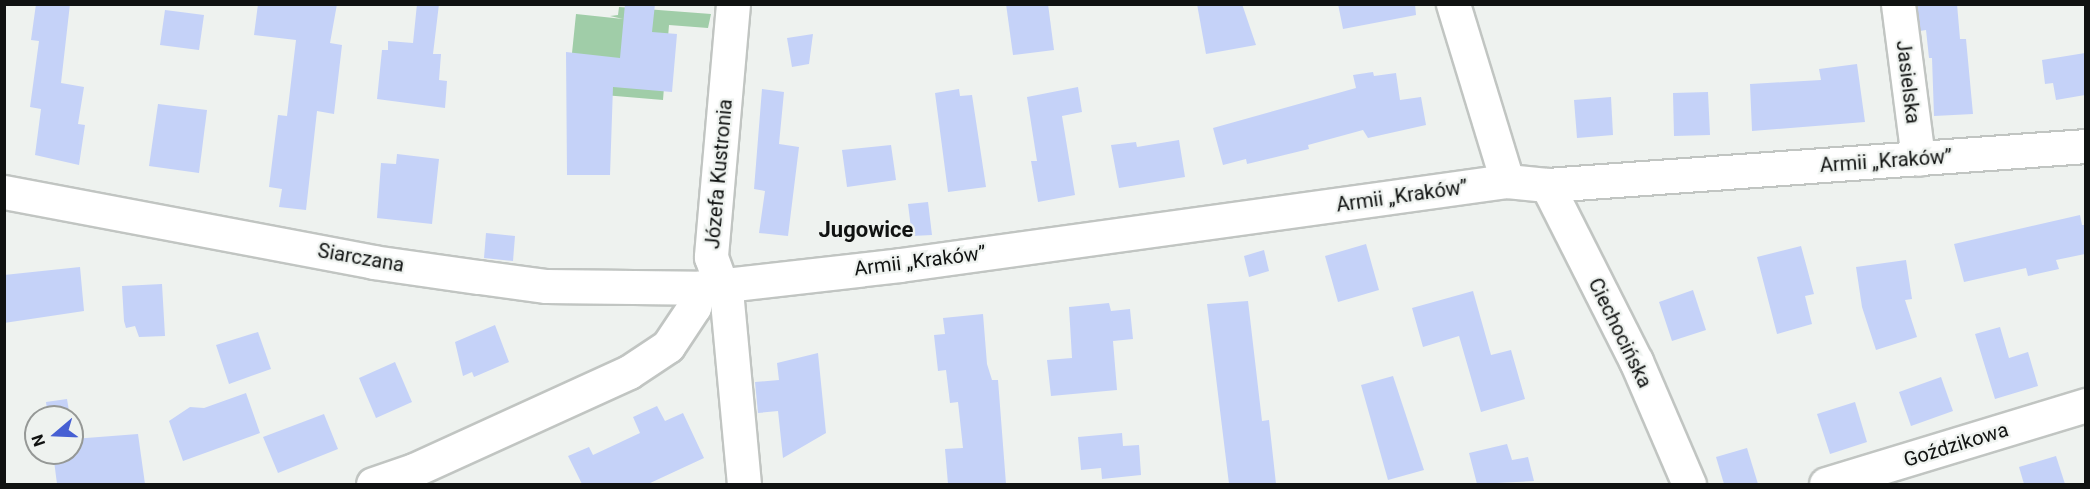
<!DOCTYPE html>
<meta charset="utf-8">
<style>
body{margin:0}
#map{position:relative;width:2090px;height:489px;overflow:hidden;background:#eef2ef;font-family:Roboto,sans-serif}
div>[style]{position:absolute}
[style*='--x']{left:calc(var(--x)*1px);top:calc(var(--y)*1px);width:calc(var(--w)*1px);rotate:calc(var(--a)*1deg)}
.green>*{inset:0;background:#a0cda8}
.building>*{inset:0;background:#c5d2f8}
.roads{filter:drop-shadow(2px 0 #c1c5c2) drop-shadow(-2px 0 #c1c5c2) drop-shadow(0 2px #c1c5c2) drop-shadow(0 -2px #c1c5c2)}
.minor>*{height:33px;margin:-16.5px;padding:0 16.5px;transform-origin:16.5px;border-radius:16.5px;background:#fff}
span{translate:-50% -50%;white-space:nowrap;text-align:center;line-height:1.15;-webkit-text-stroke:4.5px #eef2ef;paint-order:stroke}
.street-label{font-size:20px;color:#101211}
.quarter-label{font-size:22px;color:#101211;font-weight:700}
.frame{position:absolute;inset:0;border:6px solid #101211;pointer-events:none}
.north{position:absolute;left:24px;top:405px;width:60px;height:60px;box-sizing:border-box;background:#eef2ef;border:2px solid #959896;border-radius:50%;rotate:251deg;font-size:16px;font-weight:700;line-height:24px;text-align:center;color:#101211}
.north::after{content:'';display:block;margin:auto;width:21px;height:27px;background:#465fd3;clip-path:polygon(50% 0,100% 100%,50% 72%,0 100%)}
</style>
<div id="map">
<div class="green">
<div style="clip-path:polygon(619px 7px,711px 14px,708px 28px,669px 25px,663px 100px,568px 92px,576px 14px,623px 19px,610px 16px,618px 15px)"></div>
</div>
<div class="building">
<div style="clip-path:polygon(36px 4px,70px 4px,61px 83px,84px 87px,78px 124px,85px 125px,79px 165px,35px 155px,41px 109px,30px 107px,39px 41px,31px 40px)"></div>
<div style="clip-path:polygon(258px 4px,337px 4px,330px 43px,342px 45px,334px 114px,317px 111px,306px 210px,279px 207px,282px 189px,269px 187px,278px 115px,287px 116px,296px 40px,254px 35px)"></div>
<div style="clip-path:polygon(417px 4px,439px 4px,433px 54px,441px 54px,439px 80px,447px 81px,445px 108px,377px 99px,382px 50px,388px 50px,388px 41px,413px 43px)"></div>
<div style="clip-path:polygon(625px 4px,655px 4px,652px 32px,677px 34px,672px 92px,613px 87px,610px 175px,567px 175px,566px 52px,620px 58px)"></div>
<div style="clip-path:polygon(1006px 4px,1048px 4px,1054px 50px,1013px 55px)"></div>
<div style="clip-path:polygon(1197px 4px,1242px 4px,1256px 45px,1206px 54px)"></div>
<div style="clip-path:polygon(1338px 4px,1415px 4px,1416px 15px,1343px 29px)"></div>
<div style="clip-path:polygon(1957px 4px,1960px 39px,1966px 39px,1973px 114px,1934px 116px,1932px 58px,1929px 58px,1926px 30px,1920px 31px,1917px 6px)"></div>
<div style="clip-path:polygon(165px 10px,204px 15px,199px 50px,160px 45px)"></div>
<div style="clip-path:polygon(813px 34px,809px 64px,792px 67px,787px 38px)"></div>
<div style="clip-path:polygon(2085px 53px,2085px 95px,2056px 100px,2053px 83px,2045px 84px,2042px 60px)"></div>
<div style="clip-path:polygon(1857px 64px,1865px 122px,1752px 131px,1750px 84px,1821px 80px,1819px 69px)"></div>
<div style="clip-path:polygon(1373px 72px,1374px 76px,1396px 73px,1400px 100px,1421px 97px,1426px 125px,1368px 138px,1363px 130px,1308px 145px,1309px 149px,1247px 164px,1246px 159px,1223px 165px,1213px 128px,1356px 88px,1353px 75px)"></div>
<div style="clip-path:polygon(1078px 87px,1082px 112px,1062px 116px,1075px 195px,1038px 202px,1031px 161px,1037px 161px,1027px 97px)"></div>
<div style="clip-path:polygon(762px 89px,784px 92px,779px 144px,799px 147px,788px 236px,759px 233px,765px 191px,754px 189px)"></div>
<div style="clip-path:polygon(959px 89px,960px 96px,972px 95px,986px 187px,948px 192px,935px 93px)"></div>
<div style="clip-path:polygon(1708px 92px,1710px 135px,1674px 136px,1673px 93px)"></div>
<div style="clip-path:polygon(1611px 97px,1613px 135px,1577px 138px,1574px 100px)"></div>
<div style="clip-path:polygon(158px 104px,207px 110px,199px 173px,149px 166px)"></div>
<div style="clip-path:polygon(1179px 140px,1185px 177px,1119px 188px,1111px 145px,1136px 142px,1137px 147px)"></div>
<div style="clip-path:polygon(891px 145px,896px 180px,847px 187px,842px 150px)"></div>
<div style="clip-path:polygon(397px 154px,439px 159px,432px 224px,377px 218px,381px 163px,396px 164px)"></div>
<div style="clip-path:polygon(928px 202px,932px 235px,912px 236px,908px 204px)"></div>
<div style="clip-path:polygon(2080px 215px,2082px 225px,2085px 225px,2085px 254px,2056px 260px,2059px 269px,2028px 276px,2026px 268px,1964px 282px,1954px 244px)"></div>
<div style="clip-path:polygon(486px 233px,515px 236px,513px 261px,484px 258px)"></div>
<div style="clip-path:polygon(1366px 244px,1379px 290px,1338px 302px,1325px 256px)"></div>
<div style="clip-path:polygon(1801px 246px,1814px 294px,1805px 296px,1812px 324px,1777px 334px,1757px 257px)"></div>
<div style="clip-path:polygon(1264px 250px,1269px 271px,1249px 277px,1244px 256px)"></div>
<div style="clip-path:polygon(1906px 260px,1912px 299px,1905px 300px,1917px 337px,1876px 350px,1862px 307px,1856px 267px)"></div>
<div style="clip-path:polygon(80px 267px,84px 311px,4px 323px,4px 275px)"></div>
<div style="clip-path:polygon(162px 284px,165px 336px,139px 337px,135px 326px,126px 328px,124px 321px,122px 286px)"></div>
<div style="clip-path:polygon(1693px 290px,1706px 330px,1672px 341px,1659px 302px)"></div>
<div style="clip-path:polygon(1473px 291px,1491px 355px,1511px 350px,1525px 399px,1481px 412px,1459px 336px,1423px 347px,1412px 308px)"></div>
<div style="clip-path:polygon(1248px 301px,1262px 421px,1269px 420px,1276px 484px,1229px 484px,1207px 304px)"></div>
<div style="clip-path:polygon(1109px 303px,1111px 311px,1130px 309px,1133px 339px,1113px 341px,1117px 390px,1051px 396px,1047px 360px,1072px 358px,1069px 307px)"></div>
<div style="clip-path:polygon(983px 314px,987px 364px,992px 380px,998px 380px,1006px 484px,948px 484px,945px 449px,963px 448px,958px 402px,950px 403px,946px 370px,938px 371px,934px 335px,945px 334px,943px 318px)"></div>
<div style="clip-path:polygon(495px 325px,509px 362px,474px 377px,472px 372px,463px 376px,455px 342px)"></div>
<div style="clip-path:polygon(2000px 327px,2009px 358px,2028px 352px,2038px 386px,1995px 399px,1975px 334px)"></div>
<div style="clip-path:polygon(258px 332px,271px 369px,229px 384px,216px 345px)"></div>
<div style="clip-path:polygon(818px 353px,826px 433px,783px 458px,778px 411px,758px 413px,755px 382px,779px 380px,777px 363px)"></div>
<div style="clip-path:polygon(395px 362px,412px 402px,376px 418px,359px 378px)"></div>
<div style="clip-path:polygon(1393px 376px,1424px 470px,1388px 480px,1361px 385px)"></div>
<div style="clip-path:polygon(1941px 377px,1953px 411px,1911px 426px,1899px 392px)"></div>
<div style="clip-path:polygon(246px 393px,260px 433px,183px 461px,169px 421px,190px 407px,204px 408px)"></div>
<div style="clip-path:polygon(67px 399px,70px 417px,48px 417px,46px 402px)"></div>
<div style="clip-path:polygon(1855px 402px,1867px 442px,1830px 454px,1817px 414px)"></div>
<div style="clip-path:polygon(657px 406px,665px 421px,683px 413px,704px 458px,648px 484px,582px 484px,568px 456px,589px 447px,593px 455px,640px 433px,633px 417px)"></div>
<div style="clip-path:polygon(324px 414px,338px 449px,278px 473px,263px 437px)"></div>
<div style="clip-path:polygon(1122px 433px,1123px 446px,1139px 445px,1141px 475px,1102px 479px,1101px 468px,1081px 470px,1078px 437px)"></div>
<div style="clip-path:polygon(72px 434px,73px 439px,138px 434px,145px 484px,57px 484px,53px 453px,72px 453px)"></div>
<div style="clip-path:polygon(1507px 444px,1512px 460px,1528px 457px,1534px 481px,1477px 484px,1469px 453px)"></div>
<div style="clip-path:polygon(1747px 448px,1758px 484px,1724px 484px,1716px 457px)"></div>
<div style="clip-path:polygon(2056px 456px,2065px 484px,2024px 484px,2019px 467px)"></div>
</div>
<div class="roads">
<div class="minor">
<div style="--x:733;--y:4;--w:254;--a:95"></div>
<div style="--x:711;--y:257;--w:47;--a:70"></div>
<div style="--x:727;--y:301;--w:184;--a:84.7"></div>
<div style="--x:1453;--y:4;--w:185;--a:73"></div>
<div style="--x:1898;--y:4;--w:156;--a:82.6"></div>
<div style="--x:1547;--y:185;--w:197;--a:63.2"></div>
<div style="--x:1636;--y:361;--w:134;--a:66.7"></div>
<div style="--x:4;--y:192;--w:376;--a:10.7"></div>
<div style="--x:373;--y:262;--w:107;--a:8.1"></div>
<div style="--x:479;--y:277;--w:68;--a:7.7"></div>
<div style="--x:546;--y:286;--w:153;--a:0.7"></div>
<div style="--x:699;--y:288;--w:202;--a:-6.5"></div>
<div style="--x:900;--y:265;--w:613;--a:-7.88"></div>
<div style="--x:1507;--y:181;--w:40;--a:5.7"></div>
<div style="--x:1547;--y:185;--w:540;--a:-4.14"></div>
<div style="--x:373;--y:484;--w:43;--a:-18.9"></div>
<div style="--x:414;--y:470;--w:236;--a:-24.5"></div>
<div style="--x:629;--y:372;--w:47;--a:-33.7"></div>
<div style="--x:668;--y:346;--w:47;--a:-56.3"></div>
<div style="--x:694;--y:307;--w:20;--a:-75"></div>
<div style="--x:1826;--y:484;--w:272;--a:-16.9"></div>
</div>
</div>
<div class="street-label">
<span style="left:1908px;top:82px;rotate:83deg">Jasielska</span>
<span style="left:1886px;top:161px;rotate:-4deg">Armii „Kraków”</span>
<span style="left:719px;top:174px;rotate:-85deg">Józefa Kustronia</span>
<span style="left:1402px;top:196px;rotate:-8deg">Armii „Kraków”</span>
<span style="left:361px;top:258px;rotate:10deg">Siarczana</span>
<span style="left:920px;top:261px;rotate:-7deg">Armii „Kraków”</span>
<span style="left:1620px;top:333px;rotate:64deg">Ciechocińska</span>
<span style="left:1956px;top:445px;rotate:-17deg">Goździkowa</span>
</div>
<div class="quarter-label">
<span style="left:866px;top:230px">Jugowice</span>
</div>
<div class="frame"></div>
<div class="north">N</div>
</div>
